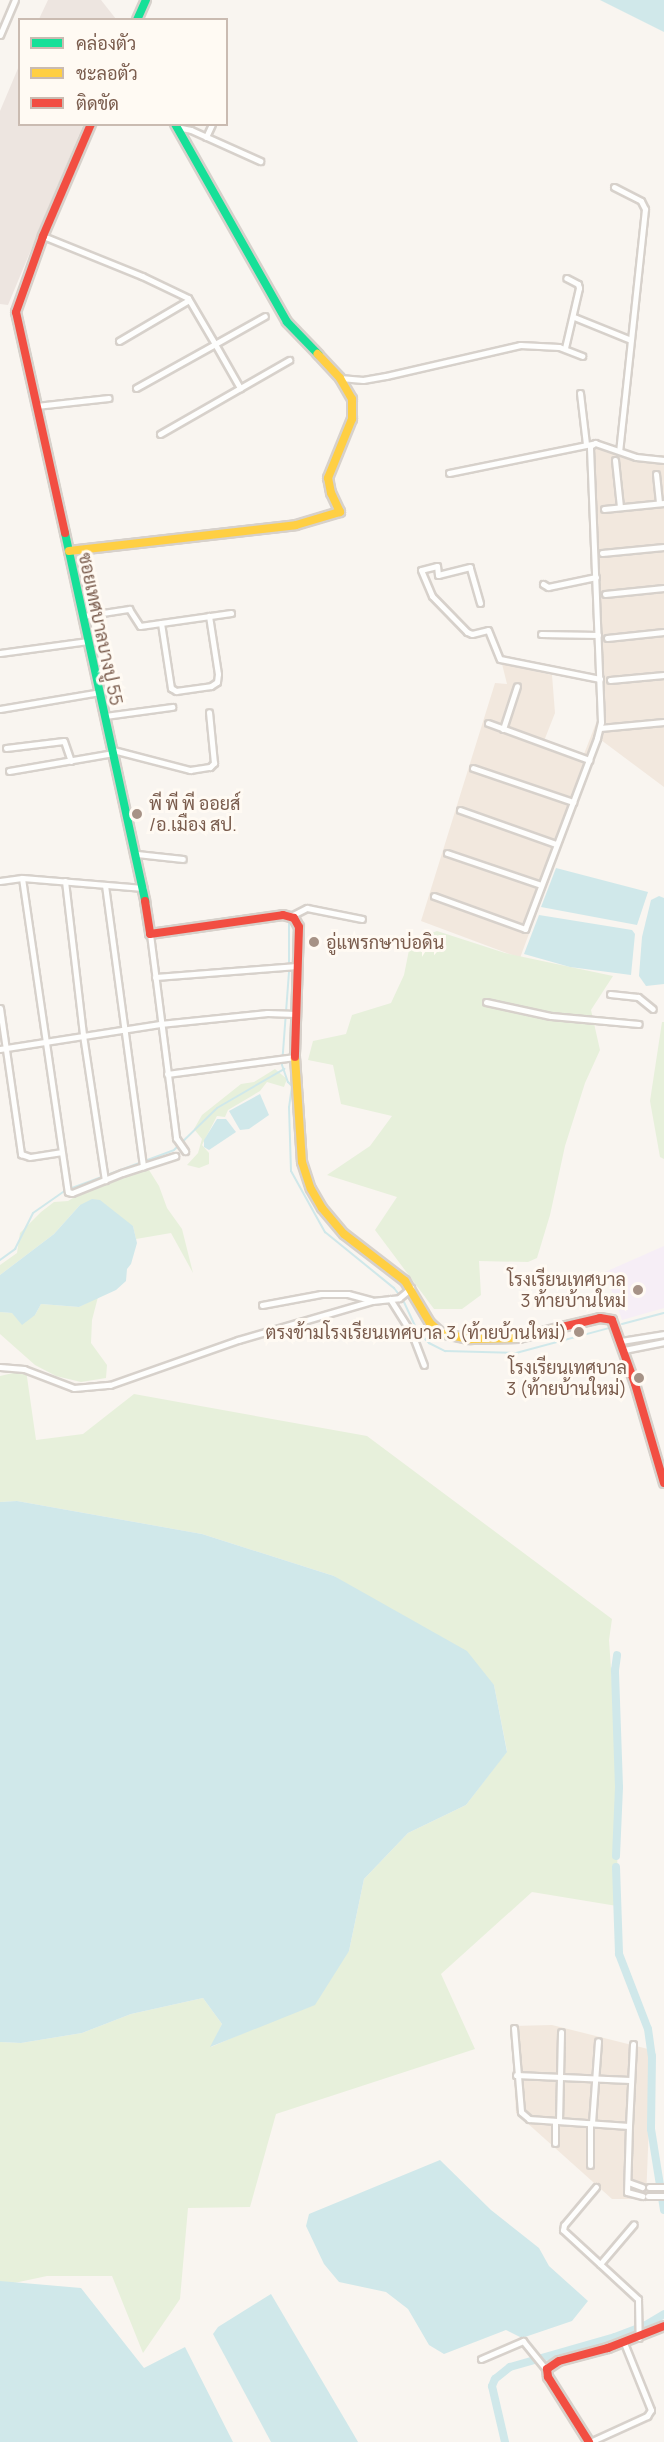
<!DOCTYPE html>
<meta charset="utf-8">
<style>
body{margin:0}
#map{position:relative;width:664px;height:2442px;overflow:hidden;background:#f9f5f0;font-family:Manrope,Sarabun,sans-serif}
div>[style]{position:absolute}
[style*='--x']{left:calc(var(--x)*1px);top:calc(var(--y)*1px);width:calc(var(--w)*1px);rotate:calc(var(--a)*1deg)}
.residential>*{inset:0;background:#f2e8de}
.industrial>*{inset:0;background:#ede5e0}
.education>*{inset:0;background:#f6eef6}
.green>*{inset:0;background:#e7f0db}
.water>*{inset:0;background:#d0e8ea}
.stream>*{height:2px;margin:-1px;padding:0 1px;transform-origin:1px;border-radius:1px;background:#d0e8ea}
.canal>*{height:8px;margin:-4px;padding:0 4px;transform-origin:4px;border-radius:4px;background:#d0e8ea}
.roads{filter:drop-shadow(2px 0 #d7d1cb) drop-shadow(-2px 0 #d7d1cb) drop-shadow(0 2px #d7d1cb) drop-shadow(0 -2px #d7d1cb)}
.street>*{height:5px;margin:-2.5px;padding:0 2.5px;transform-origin:2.5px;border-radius:2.5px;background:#fefefd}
.fast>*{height:8px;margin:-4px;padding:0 4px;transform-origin:4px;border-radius:4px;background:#16e098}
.slow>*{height:8px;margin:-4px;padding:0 4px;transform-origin:4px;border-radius:4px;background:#ffcf43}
.jam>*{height:8px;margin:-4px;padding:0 4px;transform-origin:4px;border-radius:4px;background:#f24e42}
.dots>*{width:16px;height:16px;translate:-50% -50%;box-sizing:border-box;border:3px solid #fffaf3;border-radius:50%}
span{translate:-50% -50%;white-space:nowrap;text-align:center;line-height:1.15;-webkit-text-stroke:6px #fffaf3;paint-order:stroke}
.street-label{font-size:18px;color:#7a5c4d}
.poi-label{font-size:18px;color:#7a5c4d}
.left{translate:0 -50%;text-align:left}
.right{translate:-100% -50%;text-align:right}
.legend{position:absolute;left:18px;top:18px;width:210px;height:108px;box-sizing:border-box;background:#fffaf3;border:2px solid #cabbb1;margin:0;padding:8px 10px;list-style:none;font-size:18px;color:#7a5c4d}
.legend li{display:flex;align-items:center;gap:12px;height:30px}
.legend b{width:30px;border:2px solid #cabbb1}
</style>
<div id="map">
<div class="residential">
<div style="clip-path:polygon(599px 443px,632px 456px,664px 455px,664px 787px,601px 740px,520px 958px,421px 921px,495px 683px,507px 684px,502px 664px,552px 675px,555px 713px,544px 741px,584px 754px,600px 713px,588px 444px)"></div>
<div style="clip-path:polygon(552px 2025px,652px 2050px,646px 2199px,612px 2199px,516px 2113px,511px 2026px)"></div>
</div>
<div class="industrial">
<div style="clip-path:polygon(48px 0,101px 0,116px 19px,39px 19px)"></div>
<div style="clip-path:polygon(19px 66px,20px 124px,83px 125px,8px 305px,0 304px,0 111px)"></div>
</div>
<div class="education">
<div style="clip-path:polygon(664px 1246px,664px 1308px,622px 1320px,605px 1272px)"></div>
</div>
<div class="green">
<div style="clip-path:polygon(437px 931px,505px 953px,613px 976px,591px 1010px,600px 1050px,585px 1083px,565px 1146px,550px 1215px,537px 1258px,528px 1262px,479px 1261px,481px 1295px,462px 1309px,434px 1309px,375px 1230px,397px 1197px,327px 1175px,370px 1146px,392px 1116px,341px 1104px,333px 1065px,308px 1060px,313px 1041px,346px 1034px,352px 1015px,391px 1003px,404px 975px,411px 940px)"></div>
<div style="clip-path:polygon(662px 1022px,664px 1022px,664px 1159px,660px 1157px,650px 1101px)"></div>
<div style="clip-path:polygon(275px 1069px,287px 1079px,284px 1087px,267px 1082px,260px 1091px,228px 1110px,225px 1117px,217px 1116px,202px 1145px,209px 1153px,209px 1164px,199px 1168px,187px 1165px,198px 1153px,202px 1139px,194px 1129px,202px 1115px,241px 1084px,254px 1082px)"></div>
<div style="clip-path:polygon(134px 1169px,149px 1170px,159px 1186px,167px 1208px,182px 1229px,193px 1273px,171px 1233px,136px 1239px,133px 1226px,80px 1205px,54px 1234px,0 1275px,0 1265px,17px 1253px,20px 1233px,41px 1212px,54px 1202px,68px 1201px,101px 1181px)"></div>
<div style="clip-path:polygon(98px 1297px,92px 1320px,91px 1343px,107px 1365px,106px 1378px,81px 1382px,56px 1376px,35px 1365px,0 1334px,0 1312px,35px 1315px,41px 1304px,79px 1307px)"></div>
<div style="clip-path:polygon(26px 1370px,36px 1440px,83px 1434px,134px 1394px,367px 1436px,612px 1619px,609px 1640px,618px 1770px,617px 1906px,532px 1892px,441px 1974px,475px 2049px,276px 2114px,250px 2207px,188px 2208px,180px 2299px,143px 2353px,112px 2276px,47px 2276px,0 2286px,0 2042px,21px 2043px,82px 2033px,131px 2014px,203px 1998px,222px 2024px,211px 2047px,262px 2025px,349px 1951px,364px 1879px,408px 1833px,466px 1805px,507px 1751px,494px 1685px,334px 1576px,202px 1534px,17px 1501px,0 1502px,0 1376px)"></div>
</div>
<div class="water">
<div style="clip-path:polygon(600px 0,664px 0,664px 32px)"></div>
<div style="clip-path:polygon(556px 868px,648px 892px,637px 925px,541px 907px)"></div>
<div style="clip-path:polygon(659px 896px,664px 898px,664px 984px,646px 986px,639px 976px,642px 937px,651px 900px)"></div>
<div style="clip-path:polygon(539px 915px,632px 930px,635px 934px,631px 975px,570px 967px,524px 954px)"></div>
<div style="clip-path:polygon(260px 1094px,269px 1115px,249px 1129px,240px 1130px,229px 1111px)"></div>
<div style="clip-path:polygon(217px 1119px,226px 1119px,236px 1132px,209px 1150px,204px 1147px,204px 1140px)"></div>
<div style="clip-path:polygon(92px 1199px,100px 1200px,133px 1226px,137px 1243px,131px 1264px,127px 1269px,126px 1281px,116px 1290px,79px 1307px,41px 1304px,35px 1315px,22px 1325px,12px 1313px,0 1312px,0 1275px,54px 1234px,80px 1205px)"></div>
<div style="clip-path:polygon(17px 1501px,202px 1534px,334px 1576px,467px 1651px,494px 1685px,507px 1752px,466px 1805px,408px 1833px,364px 1879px,349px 1951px,315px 2005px,210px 2047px,222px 2024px,203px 1998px,131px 2014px,82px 2033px,21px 2043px,0 2042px,0 1502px)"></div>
<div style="clip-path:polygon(440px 2160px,491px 2210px,539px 2248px,549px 2266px,588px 2301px,572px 2321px,522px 2338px,506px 2330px,444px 2354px,429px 2345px,408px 2309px,386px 2292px,339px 2282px,324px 2264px,306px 2226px,309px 2214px)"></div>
<div style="clip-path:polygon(0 2281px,81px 2288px,144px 2368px,185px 2347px,233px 2442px,0 2442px)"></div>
<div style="clip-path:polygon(271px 2294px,354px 2435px,358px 2442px,271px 2442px,213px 2334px,218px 2327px)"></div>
</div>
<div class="stream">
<div style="--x:289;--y:923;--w:49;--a:90"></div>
<div style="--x:289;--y:972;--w:93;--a:94.3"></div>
<div style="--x:282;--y:1065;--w:18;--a:71"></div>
<div style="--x:288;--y:1082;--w:6;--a:45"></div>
<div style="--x:292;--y:1086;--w:21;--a:98"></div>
<div style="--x:289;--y:1107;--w:64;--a:88.2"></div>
<div style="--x:291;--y:1171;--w:70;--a:60.9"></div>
<div style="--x:325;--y:1232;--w:89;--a:39.1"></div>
<div style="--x:394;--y:1288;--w:15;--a:53"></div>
<div style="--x:403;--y:1300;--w:35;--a:65"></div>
<div style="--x:418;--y:1332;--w:16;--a:45"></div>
<div style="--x:429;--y:1343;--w:18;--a:27"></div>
<div style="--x:445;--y:1351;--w:71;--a:1.6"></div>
<div style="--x:516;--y:1353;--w:96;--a:-15"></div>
<div style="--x:0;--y:1260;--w:19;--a:-36"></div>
<div style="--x:15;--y:1249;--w:40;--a:-63.4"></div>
<div style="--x:33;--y:1213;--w:38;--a:-35"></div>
<div style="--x:64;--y:1191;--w:117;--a:-20.4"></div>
<div style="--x:174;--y:1150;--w:60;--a:-44.3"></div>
<div style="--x:217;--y:1108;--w:78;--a:-30.2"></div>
<div style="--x:622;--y:1324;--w:43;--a:-14.7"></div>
</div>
<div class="canal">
<div style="--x:616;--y:1856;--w:69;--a:-87.5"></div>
<div style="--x:619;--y:1787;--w:117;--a:-92"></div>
<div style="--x:615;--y:1670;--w:15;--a:-82"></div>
<div style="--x:616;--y:1867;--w:87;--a:88"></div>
<div style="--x:619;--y:1954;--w:80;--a:68.9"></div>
<div style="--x:648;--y:2029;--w:27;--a:82"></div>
<div style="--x:652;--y:2056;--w:73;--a:90.8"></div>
<div style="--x:651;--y:2129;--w:82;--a:80.9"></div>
<div style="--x:505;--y:2442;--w:57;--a:-103.1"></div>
<div style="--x:492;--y:2386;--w:8;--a:-67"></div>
<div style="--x:495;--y:2379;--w:19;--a:-39"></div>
<div style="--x:510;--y:2367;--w:109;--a:-15.9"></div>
<div style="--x:615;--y:2337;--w:33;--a:-21"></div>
<div style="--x:646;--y:2325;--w:21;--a:-31"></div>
</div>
<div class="roads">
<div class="street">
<div style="--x:0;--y:35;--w:38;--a:-67"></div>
<div style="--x:176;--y:127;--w:15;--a:11"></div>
<div style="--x:191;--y:130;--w:76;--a:24.2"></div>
<div style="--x:206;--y:137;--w:14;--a:-65"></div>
<div style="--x:614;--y:187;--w:30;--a:27"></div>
<div style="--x:641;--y:201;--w:9;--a:63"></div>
<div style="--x:645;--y:209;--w:243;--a:96.1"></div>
<div style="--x:43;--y:236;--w:107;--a:22"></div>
<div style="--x:142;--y:276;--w:51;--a:25.6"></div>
<div style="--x:188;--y:298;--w:53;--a:59.6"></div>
<div style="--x:215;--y:344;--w:57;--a:-29.2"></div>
<div style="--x:574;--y:317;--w:61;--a:22"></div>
<div style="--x:119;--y:341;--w:81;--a:-30.4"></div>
<div style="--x:565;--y:348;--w:62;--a:-76.9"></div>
<div style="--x:579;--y:288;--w:4;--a:-104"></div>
<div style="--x:578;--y:284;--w:13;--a:-153"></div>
<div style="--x:340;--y:378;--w:23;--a:5"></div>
<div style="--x:363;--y:380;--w:23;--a:-10"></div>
<div style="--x:386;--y:376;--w:138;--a:-13"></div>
<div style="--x:520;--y:345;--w:39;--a:3"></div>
<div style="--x:559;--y:347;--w:25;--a:21"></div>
<div style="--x:136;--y:388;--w:90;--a:-29.1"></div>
<div style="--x:215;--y:344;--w:51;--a:60.4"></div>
<div style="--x:580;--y:393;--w:51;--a:83.3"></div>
<div style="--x:36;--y:406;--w:73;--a:-6.3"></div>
<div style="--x:160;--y:434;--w:149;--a:-29.8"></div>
<div style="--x:615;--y:460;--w:47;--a:83.9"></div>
<div style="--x:449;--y:473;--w:146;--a:-11.5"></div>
<div style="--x:656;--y:474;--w:29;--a:84"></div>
<div style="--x:604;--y:509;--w:60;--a:-5.7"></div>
<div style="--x:602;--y:553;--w:62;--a:-5.5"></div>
<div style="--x:543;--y:584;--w:6;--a:31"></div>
<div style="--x:548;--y:587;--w:49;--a:-11.8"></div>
<div style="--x:605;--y:594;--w:59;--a:-5.8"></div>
<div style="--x:480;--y:603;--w:37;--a:-106"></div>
<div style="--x:470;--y:567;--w:33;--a:166"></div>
<div style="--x:438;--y:575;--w:9;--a:-96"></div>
<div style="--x:437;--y:566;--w:16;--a:166"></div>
<div style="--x:421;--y:570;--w:28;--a:67"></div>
<div style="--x:432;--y:596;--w:50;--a:45.8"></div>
<div style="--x:467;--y:632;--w:5;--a:22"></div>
<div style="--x:472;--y:634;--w:16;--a:-14"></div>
<div style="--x:488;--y:630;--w:31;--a:68"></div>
<div style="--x:500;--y:659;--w:102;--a:11.3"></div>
<div style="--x:83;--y:616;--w:47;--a:-8.7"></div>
<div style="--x:129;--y:609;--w:20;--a:57"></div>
<div style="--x:140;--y:626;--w:92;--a:-8.1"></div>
<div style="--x:161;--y:623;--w:66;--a:81.3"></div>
<div style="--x:171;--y:688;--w:6;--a:31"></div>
<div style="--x:176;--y:691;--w:35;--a:-8"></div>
<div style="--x:211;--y:686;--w:7;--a:-34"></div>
<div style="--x:217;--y:682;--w:8;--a:-83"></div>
<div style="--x:218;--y:674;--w:59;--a:-98.8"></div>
<div style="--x:541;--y:634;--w:57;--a:1"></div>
<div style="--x:607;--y:638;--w:57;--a:-6"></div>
<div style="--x:0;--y:653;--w:89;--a:-7.8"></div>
<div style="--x:610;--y:680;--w:54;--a:-5.3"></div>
<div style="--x:0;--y:709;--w:101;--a:-9.6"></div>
<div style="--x:105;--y:716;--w:68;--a:-7.7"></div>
<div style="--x:488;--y:723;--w:108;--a:20.1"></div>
<div style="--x:600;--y:728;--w:64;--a:-5.4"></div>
<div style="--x:503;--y:729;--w:45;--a:-72"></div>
<div style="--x:6;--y:748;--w:58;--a:-6.9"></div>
<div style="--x:64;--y:741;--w:21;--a:71"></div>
<div style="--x:113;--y:750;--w:80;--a:14.6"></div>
<div style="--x:190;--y:770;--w:20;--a:-9"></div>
<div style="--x:210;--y:767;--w:6;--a:-45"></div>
<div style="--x:214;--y:763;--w:51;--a:-95.6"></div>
<div style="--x:473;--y:768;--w:106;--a:18.8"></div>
<div style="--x:9;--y:771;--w:106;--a:-9.8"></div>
<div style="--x:460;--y:810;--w:102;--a:19.5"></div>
<div style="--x:447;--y:853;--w:99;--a:18.8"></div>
<div style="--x:137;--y:854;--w:46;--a:6.2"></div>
<div style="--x:22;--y:878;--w:317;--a:81.7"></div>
<div style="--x:68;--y:1192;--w:4;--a:14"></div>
<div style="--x:72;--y:1193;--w:54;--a:-21.8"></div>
<div style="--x:122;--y:1173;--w:56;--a:-17.8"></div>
<div style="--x:0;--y:881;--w:22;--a:-8"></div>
<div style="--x:22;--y:878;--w:122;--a:4.7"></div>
<div style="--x:65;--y:881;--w:155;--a:83.3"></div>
<div style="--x:83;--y:1035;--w:147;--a:81.4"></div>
<div style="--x:105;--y:885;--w:284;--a:82.3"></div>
<div style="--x:434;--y:896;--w:97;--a:19.9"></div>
<div style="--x:525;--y:929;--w:204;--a:-69.3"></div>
<div style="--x:597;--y:738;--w:16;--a:-76"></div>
<div style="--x:601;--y:722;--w:276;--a:-92.3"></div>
<div style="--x:590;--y:446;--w:6;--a:-31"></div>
<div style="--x:595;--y:443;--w:43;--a:18.9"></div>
<div style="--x:636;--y:457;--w:28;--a:6"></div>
<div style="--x:291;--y:916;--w:18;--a:-27"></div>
<div style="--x:307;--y:908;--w:56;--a:11.3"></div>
<div style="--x:150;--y:934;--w:206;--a:82.7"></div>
<div style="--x:176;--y:1138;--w:16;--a:55"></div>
<div style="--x:155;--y:977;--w:143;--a:-4.4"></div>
<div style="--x:610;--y:994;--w:28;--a:6"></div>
<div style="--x:638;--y:997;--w:19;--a:39"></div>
<div style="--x:486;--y:1002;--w:66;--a:12.2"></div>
<div style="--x:551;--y:1016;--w:88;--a:5.2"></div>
<div style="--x:0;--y:1008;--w:148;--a:81.8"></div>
<div style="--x:21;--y:1154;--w:9;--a:18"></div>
<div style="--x:30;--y:1157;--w:30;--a:-9"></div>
<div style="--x:0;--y:1049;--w:162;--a:-8.9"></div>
<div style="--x:160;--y:1024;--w:108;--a:-5.9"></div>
<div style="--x:267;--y:1013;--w:29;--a:2"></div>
<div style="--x:167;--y:1074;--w:129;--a:-7.6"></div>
<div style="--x:390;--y:1299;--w:41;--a:57.8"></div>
<div style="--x:412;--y:1334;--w:33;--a:69"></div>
<div style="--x:262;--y:1305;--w:60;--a:-10.6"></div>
<div style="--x:321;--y:1294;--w:27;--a:0"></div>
<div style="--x:348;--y:1294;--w:24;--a:15"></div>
<div style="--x:621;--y:1341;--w:44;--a:-9.2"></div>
<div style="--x:624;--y:1350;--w:41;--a:-11.3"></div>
<div style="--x:0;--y:1367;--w:24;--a:5"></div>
<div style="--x:24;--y:1369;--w:53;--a:20.8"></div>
<div style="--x:74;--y:1388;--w:36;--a:-5"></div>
<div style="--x:110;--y:1385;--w:136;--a:-19.4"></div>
<div style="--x:238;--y:1340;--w:140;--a:-16.2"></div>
<div style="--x:372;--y:1301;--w:27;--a:-6"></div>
<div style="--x:399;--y:1298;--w:16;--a:-40"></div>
<div style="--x:514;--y:2028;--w:84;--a:85.2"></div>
<div style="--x:521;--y:2112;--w:11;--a:41"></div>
<div style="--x:529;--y:2119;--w:100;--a:4"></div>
<div style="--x:629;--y:2126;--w:66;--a:91.7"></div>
<div style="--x:627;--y:2192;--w:16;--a:15"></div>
<div style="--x:516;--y:2075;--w:114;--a:2.5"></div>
<div style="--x:555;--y:2121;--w:22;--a:90"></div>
<div style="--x:559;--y:2121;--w:89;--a:-88.7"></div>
<div style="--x:592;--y:2123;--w:82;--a:-85.8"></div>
<div style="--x:629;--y:2126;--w:82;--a:-87.2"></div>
<div style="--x:590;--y:2165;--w:42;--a:-90"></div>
<div style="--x:628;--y:2182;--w:15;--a:20"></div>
<div style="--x:596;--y:2187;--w:50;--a:130.1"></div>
<div style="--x:564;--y:2225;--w:5;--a:101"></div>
<div style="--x:563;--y:2230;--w:102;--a:42.6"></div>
<div style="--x:638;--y:2299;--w:39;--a:89"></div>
<div style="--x:649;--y:2187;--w:15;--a:0"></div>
<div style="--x:648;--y:2196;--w:16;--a:0"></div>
<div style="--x:600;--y:2264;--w:52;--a:-49.6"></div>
<div style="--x:481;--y:2359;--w:46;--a:-23.2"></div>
<div style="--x:523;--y:2341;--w:38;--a:51"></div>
<div style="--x:590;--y:2442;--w:63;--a:-24.5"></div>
<div style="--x:647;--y:2416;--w:7;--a:-56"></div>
<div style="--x:651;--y:2410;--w:72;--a:-111.9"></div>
</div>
<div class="fast">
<div style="--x:137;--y:20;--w:22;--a:-66"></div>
<div style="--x:175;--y:124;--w:227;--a:60.5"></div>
<div style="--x:287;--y:322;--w:45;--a:45.9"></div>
<div style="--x:65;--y:533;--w:377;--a:77.7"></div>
</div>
<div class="slow">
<div style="--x:69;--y:551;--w:228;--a:-6.5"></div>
<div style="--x:296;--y:525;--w:46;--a:-16.5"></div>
<div style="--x:340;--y:512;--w:21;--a:-115"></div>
<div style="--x:331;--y:493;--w:15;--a:-101"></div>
<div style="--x:328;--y:478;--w:64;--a:-67.9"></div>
<div style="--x:352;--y:419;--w:20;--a:-90"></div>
<div style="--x:352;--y:399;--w:24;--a:-120"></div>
<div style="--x:340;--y:378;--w:33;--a:-133"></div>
<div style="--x:295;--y:1057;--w:105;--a:86.2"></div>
<div style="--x:302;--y:1162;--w:28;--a:72"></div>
<div style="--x:311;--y:1189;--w:22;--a:60"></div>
<div style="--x:322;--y:1208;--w:34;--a:50"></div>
<div style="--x:344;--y:1234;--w:77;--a:37.6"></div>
<div style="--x:405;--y:1281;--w:49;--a:59.2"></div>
<div style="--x:430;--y:1323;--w:15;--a:42"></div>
<div style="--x:441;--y:1333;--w:30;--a:12"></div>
<div style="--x:470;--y:1339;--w:49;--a:-1.2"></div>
<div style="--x:519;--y:1338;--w:40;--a:-14.4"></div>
</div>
<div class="jam">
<div style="--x:65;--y:533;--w:226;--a:-102.5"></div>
<div style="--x:16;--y:312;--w:81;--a:-70.4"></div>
<div style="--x:43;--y:236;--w:122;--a:-66.8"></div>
<div style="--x:145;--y:901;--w:33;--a:81"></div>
<div style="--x:150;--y:934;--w:134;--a:-8.1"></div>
<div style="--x:283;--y:915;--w:11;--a:15"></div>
<div style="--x:294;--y:918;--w:10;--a:61"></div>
<div style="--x:299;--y:927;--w:130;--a:91.8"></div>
<div style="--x:558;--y:1328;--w:43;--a:-13.4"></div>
<div style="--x:600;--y:1318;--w:12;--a:9"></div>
<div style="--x:612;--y:1320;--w:68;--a:70.2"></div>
<div style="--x:635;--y:1384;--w:103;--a:73.7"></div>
<div style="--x:589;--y:2442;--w:77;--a:-122.2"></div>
<div style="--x:548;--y:2377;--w:8;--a:-97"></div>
<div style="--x:547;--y:2369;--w:14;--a:-34"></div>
<div style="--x:559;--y:2361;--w:51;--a:-14.9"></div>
<div style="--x:608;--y:2348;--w:60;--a:-21.4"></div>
</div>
</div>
<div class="dots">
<div style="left:137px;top:814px;background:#a69286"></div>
<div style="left:314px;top:942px;background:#a69286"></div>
<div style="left:638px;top:1290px;background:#a69286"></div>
<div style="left:579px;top:1332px;background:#a69286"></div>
<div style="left:639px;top:1378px;background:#a69286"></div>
</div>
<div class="street-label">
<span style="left:101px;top:629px;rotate:78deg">ซอยเทศบาลบางปู 55</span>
</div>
<div class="poi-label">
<span class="left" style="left:149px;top:814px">พี พี พี ออยส์<br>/อ.เมือง สป.</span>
<span class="left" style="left:326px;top:942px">อู่แพรกษาบ่อดิน</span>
<span class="right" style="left:626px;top:1290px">โรงเรียนเทศบาล<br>3 ท้ายบ้านใหม่</span>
<span class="right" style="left:567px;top:1332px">ตรงข้ามโรงเรียนเทศบาล 3 (ท้ายบ้านใหม่)</span>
<span class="right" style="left:627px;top:1378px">โรงเรียนเทศบาล<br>3 (ท้ายบ้านใหม่)</span>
</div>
<ul class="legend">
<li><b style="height:8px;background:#16e098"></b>คล่องตัว</li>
<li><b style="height:8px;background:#ffcf43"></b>ชะลอตัว</li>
<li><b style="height:8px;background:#f24e42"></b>ติดขัด</li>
</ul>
</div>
